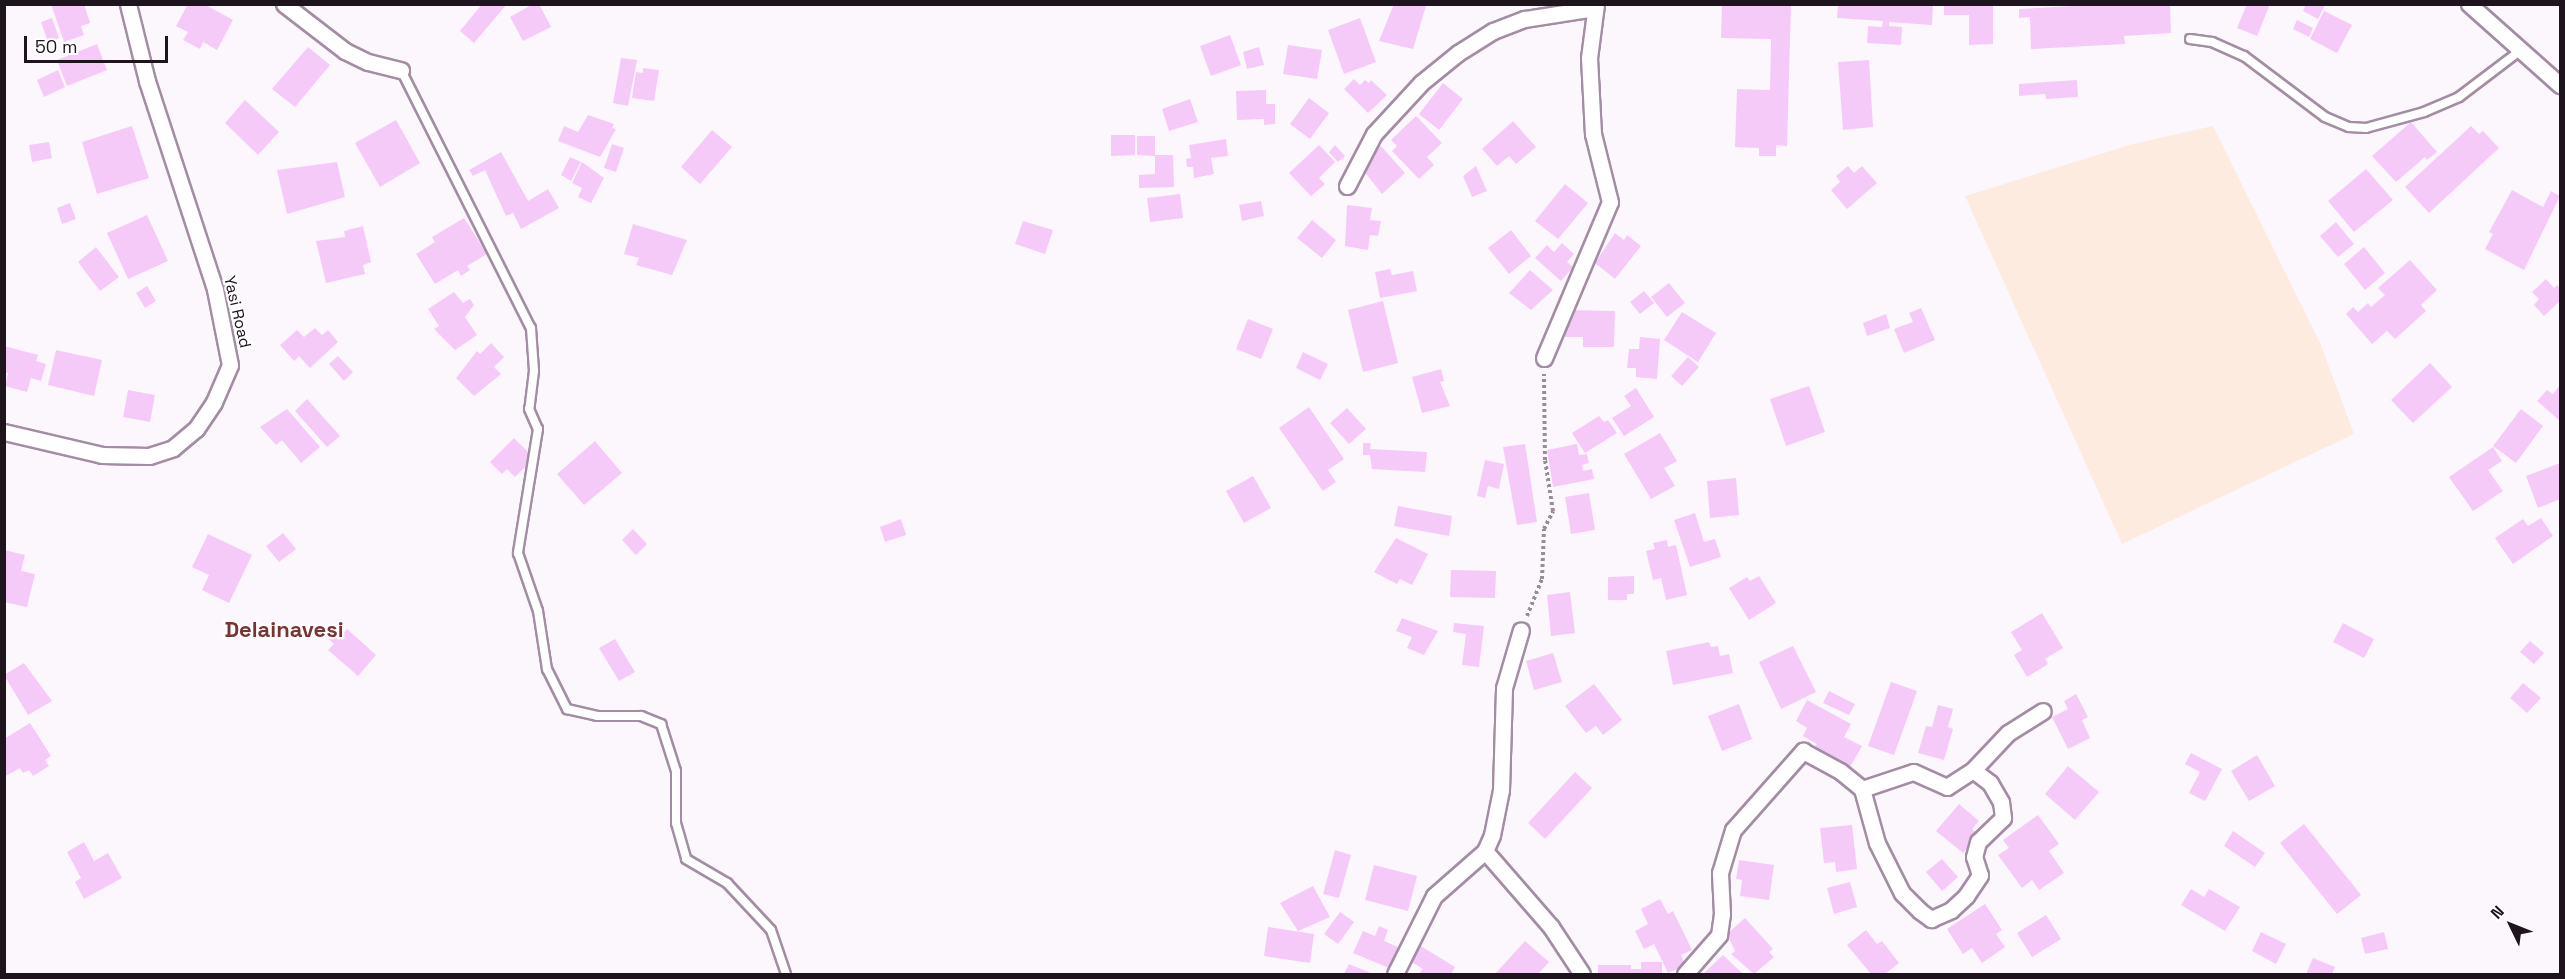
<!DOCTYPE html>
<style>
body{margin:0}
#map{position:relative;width:2565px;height:979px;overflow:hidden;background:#fcf7fc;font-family:"Space Grotesk",sans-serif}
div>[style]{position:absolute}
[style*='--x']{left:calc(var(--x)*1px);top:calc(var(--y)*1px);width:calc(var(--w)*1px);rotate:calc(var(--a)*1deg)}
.education>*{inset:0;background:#fdebe0}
.building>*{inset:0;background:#f5caf8}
.path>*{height:4px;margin-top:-2px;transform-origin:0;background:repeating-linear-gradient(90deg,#958e95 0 3px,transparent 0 6px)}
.roads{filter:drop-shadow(2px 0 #a38da4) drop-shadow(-2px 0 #a38da4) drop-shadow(0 2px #a38da4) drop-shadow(0 -2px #a38da4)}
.lane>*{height:8px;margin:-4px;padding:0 4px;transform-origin:4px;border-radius:4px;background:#fff}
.street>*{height:15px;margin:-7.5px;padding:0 7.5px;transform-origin:7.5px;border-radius:7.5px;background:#fff}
span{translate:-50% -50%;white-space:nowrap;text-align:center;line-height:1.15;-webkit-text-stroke:4.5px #fff;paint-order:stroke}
.street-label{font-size:16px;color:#1d141d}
.district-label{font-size:22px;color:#7a3330;font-weight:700}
.frame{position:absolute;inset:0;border:6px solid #1d141d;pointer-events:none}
.north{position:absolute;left:2481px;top:895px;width:60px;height:60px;-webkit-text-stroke:4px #fff;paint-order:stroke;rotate:313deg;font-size:16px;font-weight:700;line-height:24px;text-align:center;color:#1d141d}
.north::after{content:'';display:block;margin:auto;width:21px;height:27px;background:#1d141d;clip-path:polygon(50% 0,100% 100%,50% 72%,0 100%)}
.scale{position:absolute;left:24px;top:36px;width:144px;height:27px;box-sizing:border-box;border:3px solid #1d141d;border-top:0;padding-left:8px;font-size:18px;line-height:21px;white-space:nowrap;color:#1d141d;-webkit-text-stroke:4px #fff;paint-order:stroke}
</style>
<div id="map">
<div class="education">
<div style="clip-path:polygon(2213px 126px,2320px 343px,2354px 434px,2122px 544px,1965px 196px,2133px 144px)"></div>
</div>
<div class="building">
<div style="clip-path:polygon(51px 4px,84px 4px,90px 23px,81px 26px,84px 35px,64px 42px)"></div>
<div style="clip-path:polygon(188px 4px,204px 4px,233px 20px,217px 50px,203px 42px,200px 49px,183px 40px,188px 32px,176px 26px)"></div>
<div style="clip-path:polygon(482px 4px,507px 4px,474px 43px,460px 31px)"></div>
<div style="clip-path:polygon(533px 4px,539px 4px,551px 27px,523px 41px,510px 17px)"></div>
<div style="clip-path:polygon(1394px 4px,1426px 6px,1413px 49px,1379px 41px)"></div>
<div style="clip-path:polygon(1722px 4px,1791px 4px,1787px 146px,1776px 145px,1776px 156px,1759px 156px,1759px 148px,1735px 147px,1737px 89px,1770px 90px,1771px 39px,1721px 38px)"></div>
<div style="clip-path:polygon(1838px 4px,1933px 4px,1932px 25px,1889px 22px,1889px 26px,1902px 27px,1901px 45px,1867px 43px,1868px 26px,1882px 27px,1883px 21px,1837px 18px)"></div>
<div style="clip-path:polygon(1944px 4px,1993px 4px,1993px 44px,1969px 45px,1969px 15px,1944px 15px)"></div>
<div style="clip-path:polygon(2110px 4px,2170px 4px,2171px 33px,2124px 36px,2125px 44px,2031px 49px,2030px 17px,2019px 18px,2019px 9px)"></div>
<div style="clip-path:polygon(2247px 4px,2270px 4px,2257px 36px,2237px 28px)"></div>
<div style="clip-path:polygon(2306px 4px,2325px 5px,2318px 19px,2303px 11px)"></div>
<div style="clip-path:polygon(2324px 11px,2352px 25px,2337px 53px,2310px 39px)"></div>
<div style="clip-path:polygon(52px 18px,59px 38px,48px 42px,41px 22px)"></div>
<div style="clip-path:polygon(1360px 18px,1376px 62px,1344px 74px,1328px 30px)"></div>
<div style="clip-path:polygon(2297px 20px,2313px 28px,2309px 37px,2293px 29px)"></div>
<div style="clip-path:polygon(1230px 35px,1241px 65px,1211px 76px,1200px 46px)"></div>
<div style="clip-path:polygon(97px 44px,107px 70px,67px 86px,57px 60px)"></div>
<div style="clip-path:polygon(1288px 45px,1322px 50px,1317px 79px,1283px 74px)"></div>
<div style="clip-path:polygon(308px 47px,330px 65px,295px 107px,272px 89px)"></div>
<div style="clip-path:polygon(1259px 47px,1264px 65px,1247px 69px,1243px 52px)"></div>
<div style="clip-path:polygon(621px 58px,637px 60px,628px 106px,613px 103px)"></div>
<div style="clip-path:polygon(1869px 60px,1873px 127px,1843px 130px,1838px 62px)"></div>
<div style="clip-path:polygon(643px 68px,659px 70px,654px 101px,632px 98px,636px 72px,643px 73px)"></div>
<div style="clip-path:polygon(58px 70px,65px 87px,44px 97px,37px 80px)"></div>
<div style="clip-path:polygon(1354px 79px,1360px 85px,1365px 80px,1369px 83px,1371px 80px,1387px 95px,1368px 113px,1344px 89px)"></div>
<div style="clip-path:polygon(2077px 80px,2078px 97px,2046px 99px,2045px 94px,2019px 96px,2019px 84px)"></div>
<div style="clip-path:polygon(1443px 83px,1463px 99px,1439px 130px,1419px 114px)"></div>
<div style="clip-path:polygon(1266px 90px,1266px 104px,1275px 104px,1275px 124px,1264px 125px,1264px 119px,1237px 120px,1236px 91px)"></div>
<div style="clip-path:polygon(1309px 98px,1329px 113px,1310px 139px,1290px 124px)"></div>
<div style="clip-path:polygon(1190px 99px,1198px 122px,1169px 131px,1162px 109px)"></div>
<div style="clip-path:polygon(245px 100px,279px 132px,258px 155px,225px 123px)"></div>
<div style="clip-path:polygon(588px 115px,614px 124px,612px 128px,616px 129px,600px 157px,558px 141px,564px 126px,578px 132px)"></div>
<div style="clip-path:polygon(1416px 116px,1442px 143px,1427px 157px,1434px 165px,1419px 179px,1392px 151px,1397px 146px,1391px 140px)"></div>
<div style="clip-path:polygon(396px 120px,420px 163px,380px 187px,355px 143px)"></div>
<div style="clip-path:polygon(1513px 121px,1536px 147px,1516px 164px,1509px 156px,1497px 166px,1482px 149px)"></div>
<div style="clip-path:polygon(2411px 122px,2437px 152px,2427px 160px,2425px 157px,2396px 182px,2372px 156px)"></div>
<div style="clip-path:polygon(132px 126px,149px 178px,97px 194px,82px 142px)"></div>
<div style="clip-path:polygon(2471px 126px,2479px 134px,2483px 131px,2499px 148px,2429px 213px,2405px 187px)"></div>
<div style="clip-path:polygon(712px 130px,732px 147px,700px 184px,681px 167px)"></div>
<div style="clip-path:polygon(1111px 135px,1135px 135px,1135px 155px,1111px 156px)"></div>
<div style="clip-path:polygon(1137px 136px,1155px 136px,1155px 156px,1137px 155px)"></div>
<div style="clip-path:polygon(1226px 139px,1228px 156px,1211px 158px,1214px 174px,1194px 178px,1193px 167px,1187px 167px,1186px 159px,1191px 158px,1189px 145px)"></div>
<div style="clip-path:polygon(49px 142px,52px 158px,32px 162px,29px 145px)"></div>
<div style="clip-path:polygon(612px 144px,624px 148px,616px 172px,604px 168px)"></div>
<div style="clip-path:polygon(1319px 145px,1335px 162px,1319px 178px,1325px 184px,1311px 196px,1289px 173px)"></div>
<div style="clip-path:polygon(1335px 145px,1345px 156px,1338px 162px,1329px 152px)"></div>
<div style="clip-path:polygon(1381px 146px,1405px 173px,1382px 194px,1359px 165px)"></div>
<div style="clip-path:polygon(501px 152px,528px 201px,548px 189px,559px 208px,521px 229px,513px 213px,506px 216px,485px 170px,473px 176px,469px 170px)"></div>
<div style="clip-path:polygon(1155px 155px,1173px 155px,1174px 187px,1139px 188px,1139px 175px,1155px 174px)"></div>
<div style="clip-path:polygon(570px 157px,581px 162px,571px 181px,561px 175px)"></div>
<div style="clip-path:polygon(337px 162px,345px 197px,287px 214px,277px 170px)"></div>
<div style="clip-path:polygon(582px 162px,604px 178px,591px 203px,578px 197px,582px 188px,572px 183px)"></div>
<div style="clip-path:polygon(1476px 166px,1487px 191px,1472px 197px,1463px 176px)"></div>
<div style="clip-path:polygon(1848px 166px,1854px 173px,1862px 166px,1877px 183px,1847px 209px,1831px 190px,1840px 182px,1836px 176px)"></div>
<div style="clip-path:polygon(2366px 169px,2393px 200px,2354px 232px,2328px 201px)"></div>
<div style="clip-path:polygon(1565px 184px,1588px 203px,1558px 239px,1535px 221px)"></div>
<div style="clip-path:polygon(2512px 190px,2543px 207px,2551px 191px,2560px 196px,2524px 270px,2485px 249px,2493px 234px,2489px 232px)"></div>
<div style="clip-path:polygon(1180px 194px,1183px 218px,1150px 222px,1147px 198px)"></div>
<div style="clip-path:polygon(1261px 201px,1264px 216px,1242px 221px,1239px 205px)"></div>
<div style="clip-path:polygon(70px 203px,76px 219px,62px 224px,57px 208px)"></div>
<div style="clip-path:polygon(1347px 205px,1372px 208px,1370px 220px,1381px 221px,1378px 236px,1370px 235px,1368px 250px,1345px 246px)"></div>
<div style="clip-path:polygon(147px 215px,168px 261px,128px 279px,107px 233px)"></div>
<div style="clip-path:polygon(464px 218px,487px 254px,467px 266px,470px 270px,461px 276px,458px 270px,435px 284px,416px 254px,435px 242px,432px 237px)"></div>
<div style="clip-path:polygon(1312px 220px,1336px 240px,1322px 258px,1297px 238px)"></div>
<div style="clip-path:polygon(1023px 221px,1053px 230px,1045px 254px,1015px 244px)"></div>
<div style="clip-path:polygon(2336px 222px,2354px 244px,2338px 257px,2320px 236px)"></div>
<div style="clip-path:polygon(633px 224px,687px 240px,672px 275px,636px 265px,639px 258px,624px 254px)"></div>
<div style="clip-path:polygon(363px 226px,371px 262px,363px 265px,365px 274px,326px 283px,316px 241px,345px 237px,344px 231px)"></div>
<div style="clip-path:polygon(1511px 230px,1531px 256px,1509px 274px,1488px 248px)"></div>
<div style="clip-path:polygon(1615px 233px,1624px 240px,1627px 235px,1641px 246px,1615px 279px,1595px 263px)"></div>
<div style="clip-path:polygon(1562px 243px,1574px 254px,1567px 262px,1573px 267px,1561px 281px,1535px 258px,1547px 245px,1554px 252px)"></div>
<div style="clip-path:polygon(96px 247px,119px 277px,100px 291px,78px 262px)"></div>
<div style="clip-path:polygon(2364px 247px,2385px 273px,2365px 290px,2344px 264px)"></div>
<div style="clip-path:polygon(2410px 260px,2437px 290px,2421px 305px,2426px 311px,2395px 339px,2387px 331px,2372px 344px,2346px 314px,2353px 307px,2358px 312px,2368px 303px,2371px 307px,2385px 295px,2378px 288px)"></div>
<div style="clip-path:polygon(1390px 269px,1392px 275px,1413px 271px,1417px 291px,1380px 298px,1375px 272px)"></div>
<div style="clip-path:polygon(1530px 270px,1553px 290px,1531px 310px,1509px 293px)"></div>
<div style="clip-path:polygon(2546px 279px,2554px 288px,2557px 285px,2560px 288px,2560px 301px,2544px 316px,2534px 305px,2539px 299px,2532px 292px)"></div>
<div style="clip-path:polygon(1669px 283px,1685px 303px,1667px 317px,1651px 297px)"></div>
<div style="clip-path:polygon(147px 286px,156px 301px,145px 308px,136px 293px)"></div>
<div style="clip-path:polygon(1644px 291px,1654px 303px,1640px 314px,1630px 302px)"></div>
<div style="clip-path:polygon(454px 292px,463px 303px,470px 299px,474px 305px,465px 317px,477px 335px,455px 350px,434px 329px,439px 326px,428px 309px)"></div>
<div style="clip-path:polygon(1383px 301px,1398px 363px,1363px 372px,1348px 310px)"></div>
<div style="clip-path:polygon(1921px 308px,1935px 340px,1904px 353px,1894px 329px,1913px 322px,1909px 313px)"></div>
<div style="clip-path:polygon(1565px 310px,1615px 311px,1614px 347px,1583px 347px,1583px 337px,1565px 337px)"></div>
<div style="clip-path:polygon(1682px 312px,1716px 333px,1698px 362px,1664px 340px)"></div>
<div style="clip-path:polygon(1886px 314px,1890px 328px,1867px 336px,1863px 323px)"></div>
<div style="clip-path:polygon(1248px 319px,1273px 329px,1261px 359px,1236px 349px)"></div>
<div style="clip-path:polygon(315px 328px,322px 335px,328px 330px,338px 342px,310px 368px,299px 356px,294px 361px,280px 345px,297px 330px,304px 337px)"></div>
<div style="clip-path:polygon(1640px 337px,1660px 339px,1657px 379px,1636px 377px,1636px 368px,1627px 368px,1629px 349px,1639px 349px)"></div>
<div style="clip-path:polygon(491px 343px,504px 357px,494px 367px,501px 374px,474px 396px,456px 378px,477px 351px,480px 354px)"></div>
<div style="clip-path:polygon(4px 346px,38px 355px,36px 361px,46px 364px,41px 381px,31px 378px,27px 392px,5px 386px,8px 373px,4px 372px)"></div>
<div style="clip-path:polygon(56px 350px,102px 360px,94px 396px,48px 385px)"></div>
<div style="clip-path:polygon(1303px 352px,1328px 364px,1320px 380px,1296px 368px)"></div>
<div style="clip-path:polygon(338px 356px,353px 372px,344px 381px,329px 364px)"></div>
<div style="clip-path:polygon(1688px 357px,1699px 367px,1682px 386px,1671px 376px)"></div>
<div style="clip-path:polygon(2430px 363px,2452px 387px,2413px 423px,2391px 400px)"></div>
<div style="clip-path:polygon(1441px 369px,1444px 381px,1440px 382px,1450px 406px,1422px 413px,1412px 377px)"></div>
<div style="clip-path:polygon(2560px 385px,2560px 421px,2537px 401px,2547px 390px,2553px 394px)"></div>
<div style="clip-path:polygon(1809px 386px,1825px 432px,1786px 446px,1770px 399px)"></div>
<div style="clip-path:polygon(1636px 388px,1654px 417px,1624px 436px,1612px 418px,1631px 406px,1624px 396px)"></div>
<div style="clip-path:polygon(128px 390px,155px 395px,150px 422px,123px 417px)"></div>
<div style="clip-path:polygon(307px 399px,340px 436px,327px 447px,295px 411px)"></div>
<div style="clip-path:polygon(1309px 407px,1344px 459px,1328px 470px,1336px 482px,1323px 491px,1279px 428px)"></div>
<div style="clip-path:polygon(1347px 408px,1366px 429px,1349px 444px,1330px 423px)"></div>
<div style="clip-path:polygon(287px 409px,320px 447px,301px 463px,282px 440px,276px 445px,260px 427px)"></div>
<div style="clip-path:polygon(2521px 409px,2543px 426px,2516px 463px,2493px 446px)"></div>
<div style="clip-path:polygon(1599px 416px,1604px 422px,1608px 420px,1617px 433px,1585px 453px,1572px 433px)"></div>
<div style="clip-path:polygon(1660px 433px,1677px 461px,1664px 468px,1675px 486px,1651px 499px,1624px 454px)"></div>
<div style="clip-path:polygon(514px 438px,534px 458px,515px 477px,507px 469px,502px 474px,490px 462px)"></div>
<div style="clip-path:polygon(595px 441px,622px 473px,584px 505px,557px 474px)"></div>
<div style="clip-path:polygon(1363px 443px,1371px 443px,1370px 449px,1427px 452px,1425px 472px,1372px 469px,1370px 455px,1363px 455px)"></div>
<div style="clip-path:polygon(1525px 444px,1537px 522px,1517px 525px,1503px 447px)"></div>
<div style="clip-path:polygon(1577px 444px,1579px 455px,1587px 454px,1589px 463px,1582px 465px,1583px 471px,1592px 469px,1594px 479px,1553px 487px,1547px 450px)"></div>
<div style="clip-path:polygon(2493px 447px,2502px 461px,2488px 470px,2503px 491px,2473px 511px,2449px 477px)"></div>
<div style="clip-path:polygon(1485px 460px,1504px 464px,1499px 489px,1488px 486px,1485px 498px,1477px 496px)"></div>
<div style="clip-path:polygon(2560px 463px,2560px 499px,2538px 508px,2526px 476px)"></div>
<div style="clip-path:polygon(1253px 476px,1271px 508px,1244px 523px,1226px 491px)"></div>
<div style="clip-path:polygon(1736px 478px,1739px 515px,1710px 518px,1707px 481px)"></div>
<div style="clip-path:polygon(1589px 493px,1595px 530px,1571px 534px,1565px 497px)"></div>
<div style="clip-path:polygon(1398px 506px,1452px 516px,1449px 536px,1394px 526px)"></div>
<div style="clip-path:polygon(1695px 513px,1704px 542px,1715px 539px,1721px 557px,1690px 567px,1674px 520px)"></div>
<div style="clip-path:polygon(2541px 518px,2553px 536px,2513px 564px,2495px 538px,2523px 519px,2528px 526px)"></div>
<div style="clip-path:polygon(901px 519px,906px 535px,885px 542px,880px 527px)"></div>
<div style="clip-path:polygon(633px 529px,647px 544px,636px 555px,622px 540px)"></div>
<div style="clip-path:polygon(283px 533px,296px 549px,279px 562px,266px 546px)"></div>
<div style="clip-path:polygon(208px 534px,252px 555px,229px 603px,202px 590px,209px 575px,192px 567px)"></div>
<div style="clip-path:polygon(1396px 538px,1428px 554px,1412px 585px,1400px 579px,1397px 584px,1374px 572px)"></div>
<div style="clip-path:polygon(1667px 540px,1668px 547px,1676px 545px,1687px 595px,1666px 600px,1661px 578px,1653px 580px,1646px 551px,1655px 549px,1653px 543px)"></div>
<div style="clip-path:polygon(4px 550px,25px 555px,21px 571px,35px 574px,27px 607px,4px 602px)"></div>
<div style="clip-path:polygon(1451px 570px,1496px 571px,1495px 598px,1450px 597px)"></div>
<div style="clip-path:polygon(1634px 576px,1634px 594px,1627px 594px,1627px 600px,1608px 600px,1608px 577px)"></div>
<div style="clip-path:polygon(1759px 576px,1776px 603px,1749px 620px,1729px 588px,1747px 577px,1750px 581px)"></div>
<div style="clip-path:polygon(1570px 592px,1575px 633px,1551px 636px,1547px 595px)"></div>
<div style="clip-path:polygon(2042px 613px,2063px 648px,2045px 659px,2048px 664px,2027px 677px,2014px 655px,2022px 650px,2011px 632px)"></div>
<div style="clip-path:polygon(1402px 618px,1438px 631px,1424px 655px,1407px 648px,1412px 637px,1396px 631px)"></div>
<div style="clip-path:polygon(1454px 623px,1484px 626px,1479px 667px,1462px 665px,1466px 634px,1453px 632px)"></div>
<div style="clip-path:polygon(2343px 623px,2374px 639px,2364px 658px,2333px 642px)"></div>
<div style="clip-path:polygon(329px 626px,341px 636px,347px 629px,376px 655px,358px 676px,328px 650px,334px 644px,323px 634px)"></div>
<div style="clip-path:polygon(615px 639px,635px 672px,619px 681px,599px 648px)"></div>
<div style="clip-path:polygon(2530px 641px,2544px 653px,2534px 664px,2520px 652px)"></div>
<div style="clip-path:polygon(1709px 642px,1711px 647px,1718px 646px,1720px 656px,1729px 654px,1733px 673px,1673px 685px,1666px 651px)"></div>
<div style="clip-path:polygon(1793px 646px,1816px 692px,1781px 709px,1759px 662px)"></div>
<div style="clip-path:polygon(1553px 653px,1562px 682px,1534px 690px,1526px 661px)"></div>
<div style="clip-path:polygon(24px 663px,52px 701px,28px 715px,4px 675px)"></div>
<div style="clip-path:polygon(1891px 682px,1917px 691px,1894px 755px,1868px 746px)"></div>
<div style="clip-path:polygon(2523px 683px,2541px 698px,2527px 713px,2510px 698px)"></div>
<div style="clip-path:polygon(1594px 684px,1622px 720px,1603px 735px,1596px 726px,1586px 733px,1565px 706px)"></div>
<div style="clip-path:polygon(1829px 691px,1855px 704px,1849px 715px,1823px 703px)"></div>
<div style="clip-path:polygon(2076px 694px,2088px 717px,2082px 720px,2090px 738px,2068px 749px,2052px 717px,2068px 709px,2064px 701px)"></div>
<div style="clip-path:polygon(1807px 700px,1851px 724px,1844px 737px,1862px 746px,1849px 769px,1813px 750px,1817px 744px,1803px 736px,1807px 728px,1796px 721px)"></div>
<div style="clip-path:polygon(1739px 704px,1752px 739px,1722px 751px,1708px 716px)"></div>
<div style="clip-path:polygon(1938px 705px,1953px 709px,1948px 727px,1953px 729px,1944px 760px,1918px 753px,1926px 726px,1932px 727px)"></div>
<div style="clip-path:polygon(30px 723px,51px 756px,45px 760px,49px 766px,33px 776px,29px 770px,23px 773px,20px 768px,4px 777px,4px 739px)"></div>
<div style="clip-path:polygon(2191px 753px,2222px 769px,2205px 801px,2189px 793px,2200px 772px,2185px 764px)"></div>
<div style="clip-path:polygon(2257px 755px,2275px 786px,2249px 801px,2231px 771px)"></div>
<div style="clip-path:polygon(2068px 766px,2099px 792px,2075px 820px,2045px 794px)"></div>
<div style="clip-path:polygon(1575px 772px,1592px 788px,1545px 839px,1528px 823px)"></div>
<div style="clip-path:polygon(1959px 804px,1979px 821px,1972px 829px,1979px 835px,1963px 853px,1936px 831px)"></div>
<div style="clip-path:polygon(2038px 815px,2059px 844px,2049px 851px,2064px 873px,2039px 890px,2032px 880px,2022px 888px,1998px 855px,2009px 848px,2003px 840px)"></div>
<div style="clip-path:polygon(2304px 824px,2361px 895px,2337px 914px,2280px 843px)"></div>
<div style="clip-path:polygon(1852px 825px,1857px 869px,1836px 872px,1835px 862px,1824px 863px,1820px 828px)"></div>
<div style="clip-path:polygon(2233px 831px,2265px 853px,2255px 867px,2224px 846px)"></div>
<div style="clip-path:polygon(84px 842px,94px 861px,108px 853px,122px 878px,84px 899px,75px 882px,81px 878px,67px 852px)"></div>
<div style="clip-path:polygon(1335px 850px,1351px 855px,1339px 898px,1323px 894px)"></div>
<div style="clip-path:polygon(1942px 859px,1958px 877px,1942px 891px,1926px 872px)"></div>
<div style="clip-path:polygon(1739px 860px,1774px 865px,1769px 900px,1740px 896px,1742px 880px,1736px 879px)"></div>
<div style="clip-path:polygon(1374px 865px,1417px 876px,1408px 911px,1365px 900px)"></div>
<div style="clip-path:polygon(1850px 882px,1857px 907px,1834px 914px,1827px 888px)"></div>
<div style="clip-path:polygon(1313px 886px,1330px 917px,1298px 931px,1280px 903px)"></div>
<div style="clip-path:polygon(2191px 889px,2204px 897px,2209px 889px,2240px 907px,2225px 931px,2181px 905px)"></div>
<div style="clip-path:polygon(1660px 899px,1668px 914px,1673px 911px,1692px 950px,1681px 955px,1685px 965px,1668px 973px,1654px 944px,1644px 949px,1635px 931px,1648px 924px,1641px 909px)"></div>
<div style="clip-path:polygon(1985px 904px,2002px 930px,1996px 934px,2005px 947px,1982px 963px,1972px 948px,1963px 954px,1947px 929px)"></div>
<div style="clip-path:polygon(1340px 912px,1354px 922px,1338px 944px,1324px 934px)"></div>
<div style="clip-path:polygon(2046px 915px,2061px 939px,2032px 957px,2017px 933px)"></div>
<div style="clip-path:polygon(1745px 918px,1773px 949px,1769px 952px,1774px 957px,1754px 974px,1731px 954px,1735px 951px,1727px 934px)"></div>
<div style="clip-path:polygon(1379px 926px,1388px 930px,1384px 941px,1398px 947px,1389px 968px,1353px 953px,1363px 931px,1375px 936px)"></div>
<div style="clip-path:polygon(1268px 927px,1314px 934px,1310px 963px,1264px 956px)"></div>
<div style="clip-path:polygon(1866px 930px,1877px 944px,1882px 941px,1899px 963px,1885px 974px,1871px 974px,1847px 945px)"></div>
<div style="clip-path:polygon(2261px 932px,2286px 944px,2276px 964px,2252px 951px)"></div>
<div style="clip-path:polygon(2384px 932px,2388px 949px,2365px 954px,2361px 938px)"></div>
<div style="clip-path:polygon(1525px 941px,1549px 962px,1538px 974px,1495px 974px)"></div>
<div style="clip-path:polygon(1419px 945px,1455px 967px,1451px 974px,1419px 974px,1423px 969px,1410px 961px)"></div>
<div style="clip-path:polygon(1723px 955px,1743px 974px,1703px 974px)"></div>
<div style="clip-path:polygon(2313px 958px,2335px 967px,2332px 974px,2306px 974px)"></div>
<div style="clip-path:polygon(1641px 962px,1662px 962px,1662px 974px,1598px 974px,1598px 965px,1631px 965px,1631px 969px,1641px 969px)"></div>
<div style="clip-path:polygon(1349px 964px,1373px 974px,1344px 974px)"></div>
</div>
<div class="path">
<div style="--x:1527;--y:616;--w:40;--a:-68"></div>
<div style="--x:1542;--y:579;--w:50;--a:-87.7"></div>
<div style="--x:1544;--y:529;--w:20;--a:-63"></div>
<div style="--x:1553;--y:511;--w:52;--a:-98.9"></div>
<div style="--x:1545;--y:460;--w:86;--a:-90.7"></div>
</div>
<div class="roads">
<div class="lane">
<div style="--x:2190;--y:39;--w:22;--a:8"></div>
<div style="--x:2212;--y:42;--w:35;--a:24"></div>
<div style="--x:2244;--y:56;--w:101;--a:37"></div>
<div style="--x:2325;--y:117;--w:26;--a:23"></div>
<div style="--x:2349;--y:127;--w:17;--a:3"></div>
<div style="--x:2366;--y:128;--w:60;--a:-15.4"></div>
<div style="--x:2424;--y:112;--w:38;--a:-23"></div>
<div style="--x:2459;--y:97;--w:78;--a:-37.2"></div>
<div style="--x:401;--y:70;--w:289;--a:63.3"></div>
<div style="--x:531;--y:328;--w:43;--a:86"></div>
<div style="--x:534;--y:371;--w:38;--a:97"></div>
<div style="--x:529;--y:409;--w:22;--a:66"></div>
<div style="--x:538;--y:429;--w:126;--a:99.2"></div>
<div style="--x:518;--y:553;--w:61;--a:71"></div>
<div style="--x:538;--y:611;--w:59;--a:81.2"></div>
<div style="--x:547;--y:669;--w:45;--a:63.4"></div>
<div style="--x:567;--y:709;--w:31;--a:13"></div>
<div style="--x:597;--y:716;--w:44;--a:0"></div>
<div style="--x:641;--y:716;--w:22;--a:22"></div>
<div style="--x:661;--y:724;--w:49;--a:72.3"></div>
<div style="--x:676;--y:771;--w:52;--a:90"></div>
<div style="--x:676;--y:823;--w:37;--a:74"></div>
<div style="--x:686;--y:859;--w:48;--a:30.3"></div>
<div style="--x:727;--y:883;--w:64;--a:46.9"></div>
<div style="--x:771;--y:930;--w:46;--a:71.2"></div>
</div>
<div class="street">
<div style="--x:284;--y:4;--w:77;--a:37.6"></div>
<div style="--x:345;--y:51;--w:25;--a:26"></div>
<div style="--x:368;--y:62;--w:34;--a:14"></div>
<div style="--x:2469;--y:4;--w:122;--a:41.7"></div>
<div style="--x:1347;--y:186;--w:59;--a:-62.6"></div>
<div style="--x:1374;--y:134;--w:69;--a:-47.3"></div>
<div style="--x:1421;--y:83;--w:48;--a:-39"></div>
<div style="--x:1458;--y:53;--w:41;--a:-32.2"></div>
<div style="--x:1493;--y:31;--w:34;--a:-21"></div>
<div style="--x:1525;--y:19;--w:71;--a:-8.9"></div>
<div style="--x:1544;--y:358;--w:169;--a:-67.1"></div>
<div style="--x:1610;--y:202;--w:70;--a:-104"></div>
<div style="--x:1593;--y:134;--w:76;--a:-93"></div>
<div style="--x:1589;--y:58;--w:54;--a:-82.6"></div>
<div style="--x:4;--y:432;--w:101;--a:13.2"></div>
<div style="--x:102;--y:455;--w:47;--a:1.2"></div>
<div style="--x:149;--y:456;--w:25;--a:-18"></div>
<div style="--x:173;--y:448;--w:30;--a:-40"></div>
<div style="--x:196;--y:429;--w:32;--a:-56"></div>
<div style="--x:214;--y:402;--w:40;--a:-66.6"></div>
<div style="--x:230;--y:365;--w:77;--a:-101.2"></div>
<div style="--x:215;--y:289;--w:219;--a:-108.1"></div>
<div style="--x:147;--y:81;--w:79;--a:-103.9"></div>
<div style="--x:1973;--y:770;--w:51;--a:-46.6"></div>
<div style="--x:2008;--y:733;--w:41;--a:-32.2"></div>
<div style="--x:1485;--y:851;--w:101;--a:49"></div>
<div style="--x:1551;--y:927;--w:56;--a:56.6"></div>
<div style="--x:1395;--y:974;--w:87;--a:-63.4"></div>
<div style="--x:1434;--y:896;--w:68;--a:-41.4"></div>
<div style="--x:1485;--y:851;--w:17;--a:-66"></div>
<div style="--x:1492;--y:835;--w:46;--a:-78.7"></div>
<div style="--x:1501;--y:790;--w:102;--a:-88.3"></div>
<div style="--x:1504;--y:688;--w:60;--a:-73.7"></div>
<div style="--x:1685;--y:974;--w:52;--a:-48.9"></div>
<div style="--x:1719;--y:935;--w:21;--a:-82"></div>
<div style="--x:1722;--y:914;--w:41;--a:-92.8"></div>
<div style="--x:1720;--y:873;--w:45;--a:-73.2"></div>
<div style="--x:1733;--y:830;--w:106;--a:-48.5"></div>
<div style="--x:1803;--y:751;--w:42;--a:28.4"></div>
<div style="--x:1840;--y:771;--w:28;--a:39"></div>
<div style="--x:1862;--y:789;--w:56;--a:74.5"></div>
<div style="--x:1877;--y:843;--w:56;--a:63.4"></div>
<div style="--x:1902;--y:893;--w:25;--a:45"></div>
<div style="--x:1920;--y:911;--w:14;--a:36"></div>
<div style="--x:1931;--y:919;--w:22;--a:-24"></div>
<div style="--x:1951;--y:910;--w:21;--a:-43"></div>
<div style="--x:1966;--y:896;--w:25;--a:-56"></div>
<div style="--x:1980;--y:875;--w:19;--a:-108"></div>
<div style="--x:1974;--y:857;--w:16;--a:-75"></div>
<div style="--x:1978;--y:842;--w:35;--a:-44"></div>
<div style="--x:2003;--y:818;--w:16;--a:-97"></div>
<div style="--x:2001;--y:802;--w:22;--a:-120"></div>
<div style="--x:1990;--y:783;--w:21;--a:-143"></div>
<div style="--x:1973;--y:770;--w:31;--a:147"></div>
<div style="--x:1947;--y:787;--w:37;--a:-156"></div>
<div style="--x:1913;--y:772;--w:54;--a:161.6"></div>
</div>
</div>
<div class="street-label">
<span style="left:237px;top:312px;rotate:77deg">Yasi Road</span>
</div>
<div class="district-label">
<span style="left:284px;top:630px">Delainavesi</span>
</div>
<div class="frame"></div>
<div class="north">N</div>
<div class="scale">50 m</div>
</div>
